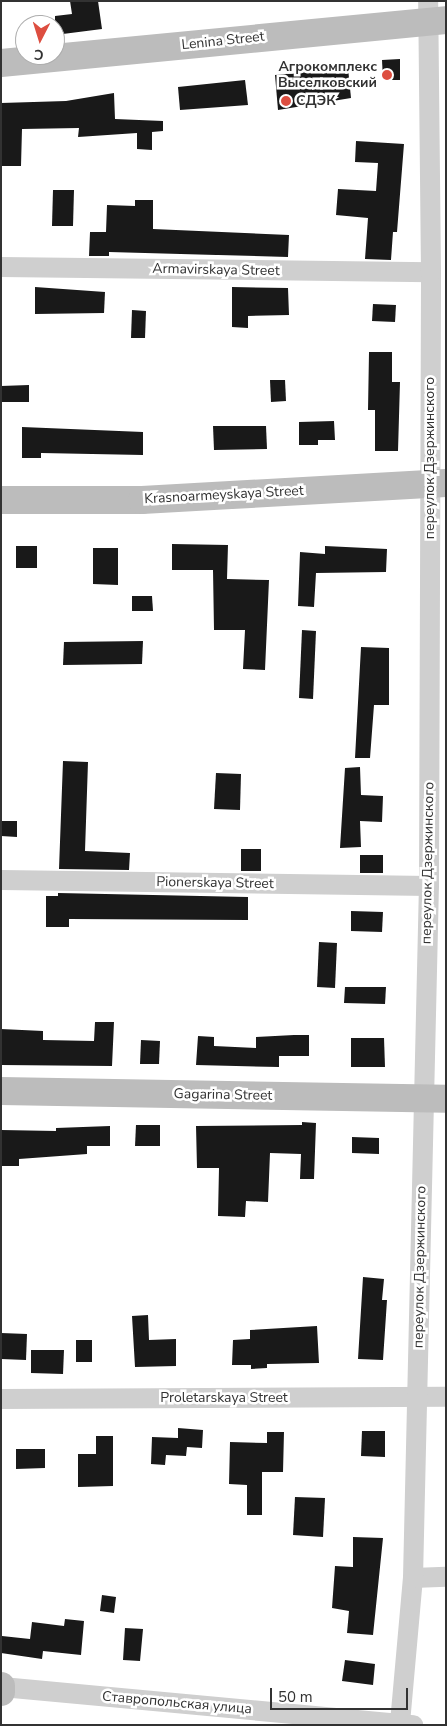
<!DOCTYPE html>
<meta charset="utf-8">
<style>
body{margin:0}
#map{position:relative;width:447px;height:1726px;overflow:hidden;background:#fff;font-family:"Nunito Sans",sans-serif}
div>[style]{position:absolute}
[style*='--x']{left:calc(var(--x)*1px);top:calc(var(--y)*1px);width:calc(var(--w)*1px);rotate:calc(var(--a)*1deg)}
.building>*{inset:0;background:#191919}
.street>*{height:20px;margin:-10px;padding:0 10px;transform-origin:10px;border-radius:10px;background:#cfcfcf}
.secondary>*{height:28px;margin:-14px;padding:0 14px;transform-origin:14px;border-radius:14px;background:#bcbcbc}
.dots>*{width:14px;height:14px;translate:-50% -50%;box-sizing:border-box;border:2px solid #fff;border-radius:50%}
span{translate:-50% -50%;white-space:nowrap;text-align:center;line-height:1.15;-webkit-text-stroke:5px #fff;paint-order:stroke}
.street-label{font-size:14px;color:#323232}
.poi-label{font-size:14px;color:#323232;font-weight:700}
.right{translate:-100% -50%;text-align:right}
.left{translate:0 -50%;text-align:left}
.frame{position:absolute;inset:0;border:2px solid #323232;pointer-events:none}
.north{position:absolute;left:15px;top:15px;width:50px;height:50px;box-sizing:border-box;background:#fff;border:1px solid #adadad;border-radius:50%;rotate:185deg;font-size:14px;font-weight:700;line-height:20px;text-align:center;color:#323232}
.north::after{content:'';display:block;margin:auto;width:18px;height:22px;background:#dd4e40;clip-path:polygon(50% 0,100% 100%,50% 72%,0 100%)}
.scale{position:absolute;left:270px;top:1688px;width:138px;height:22px;box-sizing:border-box;border:2px solid #323232;border-top:0;padding-left:6px;font-size:15px;line-height:18px;white-space:nowrap;color:#323232;-webkit-text-stroke:4px #fff;paint-order:stroke}
</style>
<div id="map">
<div class="building">
<div style="clip-path:polygon(70px 1px,98px 1px,102px 29px,55px 35px,55px 16px,72px 14px)"></div>
<div style="clip-path:polygon(400px 59px,400px 80px,383px 80px,382px 60px)"></div>
<div style="clip-path:polygon(348px 68px,351px 98px,278px 110px,275px 75px)"></div>
<div style="clip-path:polygon(245px 80px,248px 105px,180px 110px,178px 87px)"></div>
<div style="clip-path:polygon(114px 93px,115px 119px,163px 121px,163px 131px,152px 132px,152px 150px,137px 149px,137px 133px,78px 137px,79px 128px,22px 129px,21px 166px,1px 166px,1px 103px,66px 101px)"></div>
<div style="clip-path:polygon(356px 141px,404px 144px,397px 232px,393px 232px,391px 260px,365px 259px,368px 218px,336px 215px,338px 189px,376px 191px,378px 163px,355px 162px)"></div>
<div style="clip-path:polygon(53px 190px,74px 190px,73px 226px,52px 226px)"></div>
<div style="clip-path:polygon(135px 200px,153px 200px,153px 229px,289px 235px,288px 257px,109px 252px,109px 256px,89px 256px,90px 232px,106px 232px,107px 205px,135px 206px)"></div>
<div style="clip-path:polygon(35px 287px,105px 292px,104px 313px,35px 314px)"></div>
<div style="clip-path:polygon(232px 287px,288px 288px,289px 315px,248px 316px,248px 328px,232px 327px)"></div>
<div style="clip-path:polygon(373px 304px,396px 305px,395px 322px,372px 321px)"></div>
<div style="clip-path:polygon(132px 310px,146px 311px,145px 338px,131px 338px)"></div>
<div style="clip-path:polygon(369px 352px,392px 352px,392px 382px,400px 382px,398px 451px,375px 451px,375px 410px,368px 410px)"></div>
<div style="clip-path:polygon(270px 380px,285px 380px,286px 401px,271px 402px)"></div>
<div style="clip-path:polygon(29px 385px,29px 402px,1px 402px,1px 386px)"></div>
<div style="clip-path:polygon(334px 421px,335px 440px,318px 440px,318px 445px,299px 445px,299px 422px)"></div>
<div style="clip-path:polygon(213px 426px,266px 426px,267px 449px,214px 450px)"></div>
<div style="clip-path:polygon(22px 427px,143px 432px,143px 455px,41px 453px,41px 458px,22px 458px)"></div>
<div style="clip-path:polygon(172px 544px,228px 545px,227px 579px,269px 580px,265px 670px,243px 669px,245px 630px,214px 630px,213px 570px,172px 570px)"></div>
<div style="clip-path:polygon(16px 546px,37px 546px,37px 568px,16px 568px)"></div>
<div style="clip-path:polygon(325px 546px,387px 549px,386px 572px,316px 573px,314px 607px,298px 606px,300px 552px,325px 554px)"></div>
<div style="clip-path:polygon(93px 548px,118px 548px,118px 585px,93px 584px)"></div>
<div style="clip-path:polygon(132px 596px,152px 596px,153px 611px,132px 611px)"></div>
<div style="clip-path:polygon(302px 630px,316px 631px,313px 699px,299px 698px)"></div>
<div style="clip-path:polygon(143px 641px,142px 664px,63px 665px,64px 642px)"></div>
<div style="clip-path:polygon(361px 647px,389px 648px,389px 705px,374px 705px,370px 758px,355px 758px)"></div>
<div style="clip-path:polygon(63px 761px,88px 762px,85px 851px,130px 853px,129px 870px,59px 869px)"></div>
<div style="clip-path:polygon(360px 767px,361px 795px,383px 796px,382px 822px,360px 821px,361px 847px,340px 848px,345px 768px)"></div>
<div style="clip-path:polygon(216px 773px,241px 774px,240px 810px,214px 809px)"></div>
<div style="clip-path:polygon(1px 821px,17px 821px,17px 837px,1px 836px)"></div>
<div style="clip-path:polygon(241px 849px,261px 849px,261px 871px,241px 871px)"></div>
<div style="clip-path:polygon(360px 855px,383px 855px,383px 873px,360px 873px)"></div>
<div style="clip-path:polygon(58px 893px,248px 897px,248px 920px,69px 919px,69px 927px,46px 927px,46px 896px,58px 896px)"></div>
<div style="clip-path:polygon(351px 911px,383px 912px,382px 932px,351px 931px)"></div>
<div style="clip-path:polygon(319px 942px,337px 943px,335px 988px,317px 987px)"></div>
<div style="clip-path:polygon(345px 987px,386px 987px,385px 1004px,344px 1003px)"></div>
<div style="clip-path:polygon(95px 1022px,114px 1022px,112px 1066px,1px 1065px,1px 1029px,43px 1031px,43px 1040px,94px 1041px)"></div>
<div style="clip-path:polygon(294px 1035px,309px 1035px,309px 1056px,279px 1056px,279px 1067px,196px 1065px,198px 1036px,214px 1037px,214px 1046px,256px 1048px,256px 1037px)"></div>
<div style="clip-path:polygon(351px 1038px,384px 1038px,385px 1067px,351px 1067px)"></div>
<div style="clip-path:polygon(141px 1040px,160px 1041px,159px 1064px,140px 1064px)"></div>
<div style="clip-path:polygon(302px 1122px,316px 1123px,314px 1179px,300px 1179px,301px 1154px,270px 1153px,268px 1202px,246px 1201px,245px 1217px,218px 1216px,219px 1168px,197px 1168px,196px 1126px,302px 1125px)"></div>
<div style="clip-path:polygon(136px 1125px,160px 1125px,160px 1146px,135px 1146px)"></div>
<div style="clip-path:polygon(110px 1126px,110px 1146px,87px 1146px,87px 1154px,19px 1159px,19px 1166px,1px 1166px,1px 1130px,56px 1131px,56px 1128px)"></div>
<div style="clip-path:polygon(352px 1137px,379px 1138px,379px 1154px,352px 1153px)"></div>
<div style="clip-path:polygon(363px 1277px,384px 1279px,382px 1300px,387px 1300px,383px 1360px,358px 1359px)"></div>
<div style="clip-path:polygon(148px 1315px,149px 1340px,176px 1339px,176px 1366px,135px 1367px,132px 1316px)"></div>
<div style="clip-path:polygon(317px 1326px,319px 1363px,267px 1364px,267px 1368px,251px 1369px,251px 1365px,232px 1365px,233px 1340px,250px 1339px,250px 1330px)"></div>
<div style="clip-path:polygon(1px 1333px,27px 1334px,26px 1360px,1px 1359px)"></div>
<div style="clip-path:polygon(76px 1340px,92px 1340px,92px 1362px,76px 1362px)"></div>
<div style="clip-path:polygon(31px 1350px,64px 1350px,63px 1374px,31px 1373px)"></div>
<div style="clip-path:polygon(178px 1428px,203px 1430px,202px 1448px,187px 1447px,186px 1456px,166px 1455px,165px 1465px,151px 1464px,152px 1437px,178px 1438px)"></div>
<div style="clip-path:polygon(362px 1431px,385px 1431px,385px 1457px,361px 1456px)"></div>
<div style="clip-path:polygon(267px 1432px,284px 1432px,283px 1472px,262px 1472px,262px 1515px,247px 1515px,247px 1485px,229px 1484px,230px 1442px,267px 1443px)"></div>
<div style="clip-path:polygon(96px 1436px,113px 1436px,113px 1486px,78px 1487px,78px 1454px,96px 1454px)"></div>
<div style="clip-path:polygon(16px 1449px,45px 1449px,45px 1468px,16px 1469px)"></div>
<div style="clip-path:polygon(295px 1497px,325px 1498px,323px 1537px,293px 1535px)"></div>
<div style="clip-path:polygon(353px 1537px,383px 1538px,373px 1635px,347px 1633px,349px 1611px,332px 1608px,335px 1566px,353px 1567px)"></div>
<div style="clip-path:polygon(102px 1595px,116px 1597px,114px 1613px,100px 1611px)"></div>
<div style="clip-path:polygon(65px 1619px,84px 1621px,81px 1655px,43px 1651px,42px 1659px,1px 1653px,2px 1636px,30px 1639px,32px 1622px,64px 1626px)"></div>
<div style="clip-path:polygon(125px 1628px,143px 1629px,140px 1661px,123px 1660px)"></div>
<div style="clip-path:polygon(345px 1660px,375px 1664px,373px 1685px,342px 1681px)"></div>
</div>
<div class="street">
<div style="--x:1;--y:267;--w:430;--a:0.7"></div>
<div style="--x:1;--y:880;--w:428;--a:0.8"></div>
<div style="--x:1;--y:1399;--w:445;--a:-0.3"></div>
<div style="--x:413;--y:1578;--w:33;--a:-2"></div>
<div style="--x:2;--y:1687;--w:413;--a:5.3"></div>
<div style="--x:400;--y:1723;--w:146;--a:-84.9"></div>
<div style="--x:413;--y:1578;--w:692;--a:-88.68"></div>
<div style="--x:429;--y:886;--w:614;--a:-89.81"></div>
<div style="--x:431;--y:272;--w:271;--a:-90.6"></div>
</div>
<div class="secondary">
<div style="--x:1;--y:63;--w:447;--a:-5.5"></div>
<div style="--x:1;--y:500;--w:141;--a:0"></div>
<div style="--x:142;--y:500;--w:304;--a:-3.2"></div>
<div style="--x:1;--y:1091;--w:445;--a:1"></div>
<div style="--x:1;--y:1686;--w:6;--a:90"></div>
</div>
<div class="dots">
<div style="left:387px;top:75px;background:#dd4e40"></div>
<div style="left:286px;top:101px;background:#dd4e40"></div>
</div>
<div class="street-label">
<span style="left:223px;top:41px;rotate:-6deg">Lenina Street</span>
<span style="left:216px;top:270px;rotate:1deg">Armavirskaya Street</span>
<span style="left:430px;top:458px;rotate:-90deg">переулок Дзержинского</span>
<span style="left:224px;top:495px;rotate:-3deg">Krasnoarmeyskaya Street</span>
<span style="left:428px;top:863px;rotate:-89deg">переулок Дзержинского</span>
<span style="left:215px;top:883px;rotate:1deg">Pionerskaya Street</span>
<span style="left:223px;top:1095px;rotate:1deg">Gagarina Street</span>
<span style="left:420px;top:1267px;rotate:-89deg">переулок Дзержинского</span>
<span style="left:224px;top:1398px">Proletarskaya Street</span>
<span style="left:177px;top:1703px;rotate:5deg">Ставропольская улица</span>
</div>
<div class="poi-label">
<span class="right" style="left:377px;top:75px">Агрокомплекс<br>Выселковский</span>
<span class="left" style="left:296px;top:101px">СДЭК</span>
</div>
<div class="frame"></div>
<div class="north">С</div>
<div class="scale">50 m</div>
</div>
